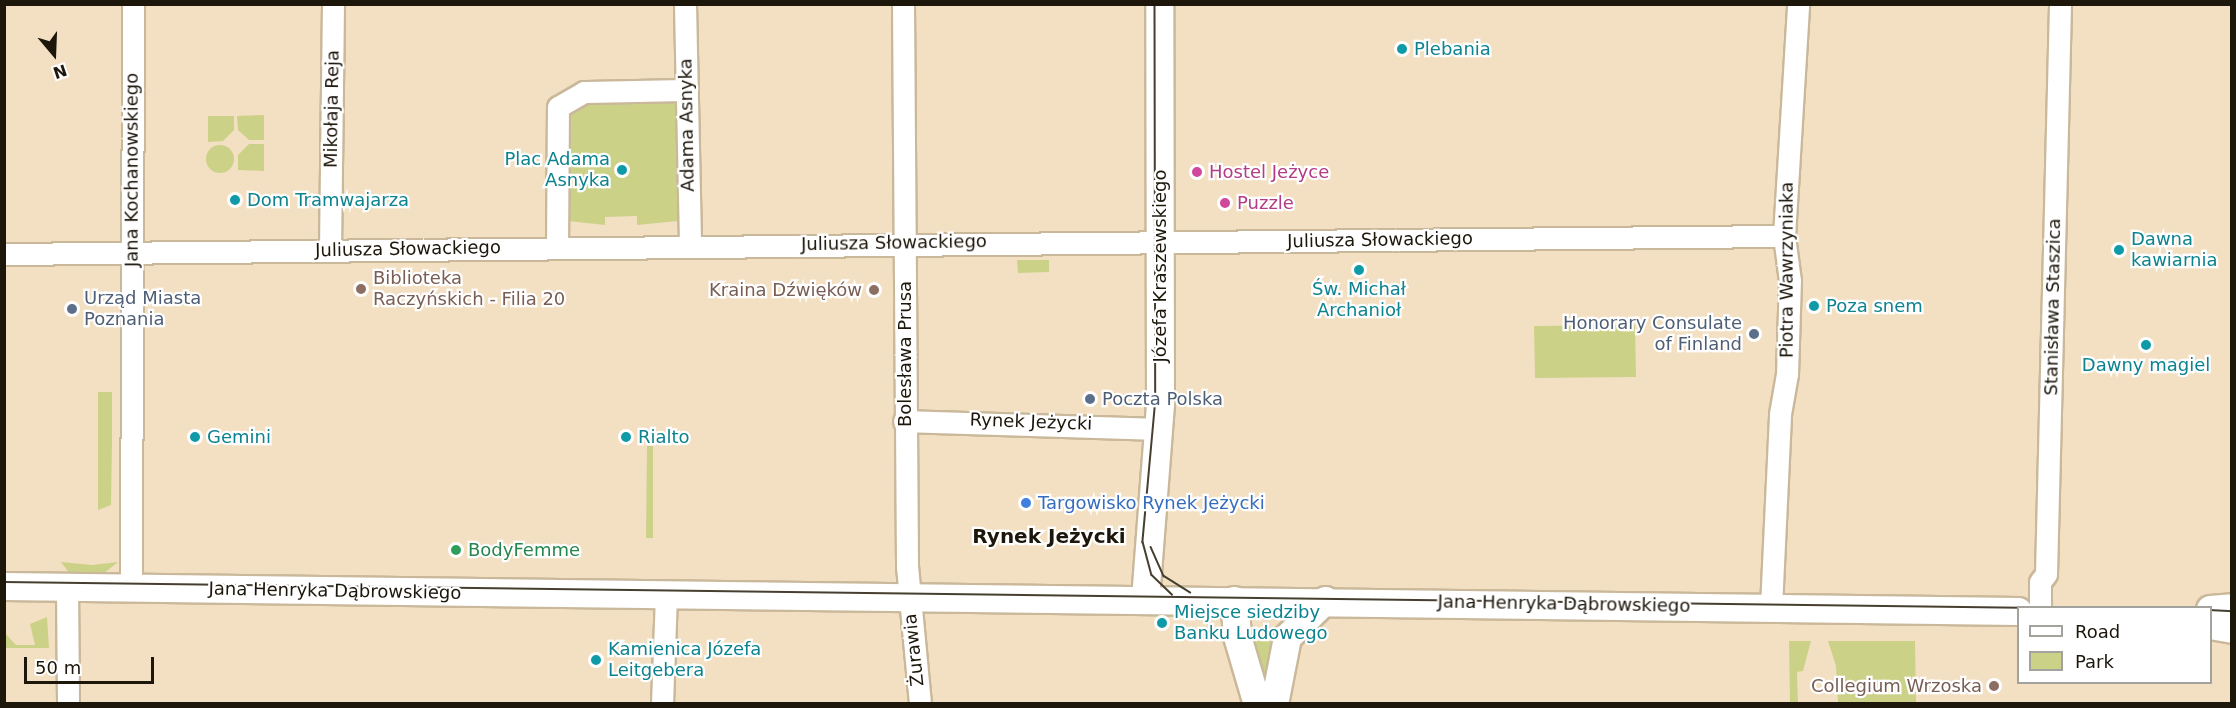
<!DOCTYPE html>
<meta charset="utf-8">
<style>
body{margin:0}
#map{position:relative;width:2236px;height:708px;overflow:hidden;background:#f3e0c3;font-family:"DejaVu Sans",sans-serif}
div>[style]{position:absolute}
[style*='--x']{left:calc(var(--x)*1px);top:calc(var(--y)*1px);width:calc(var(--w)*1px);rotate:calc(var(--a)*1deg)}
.green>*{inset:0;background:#ccd188}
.round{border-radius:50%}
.roads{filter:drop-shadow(2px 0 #cab89b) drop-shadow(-2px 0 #cab89b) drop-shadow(0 2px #cab89b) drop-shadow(0 -2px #cab89b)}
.minor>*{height:21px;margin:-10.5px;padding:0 10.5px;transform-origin:10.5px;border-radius:10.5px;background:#fff}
.tertiary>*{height:27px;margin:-13.5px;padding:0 13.5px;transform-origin:13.5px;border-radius:13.5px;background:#fff}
.tram>*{height:1.5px;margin:-0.75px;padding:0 0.75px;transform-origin:0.75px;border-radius:0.75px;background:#463e2f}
.dots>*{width:16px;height:16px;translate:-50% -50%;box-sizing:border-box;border:3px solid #fff;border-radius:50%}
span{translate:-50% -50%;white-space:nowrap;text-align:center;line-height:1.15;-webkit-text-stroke:4.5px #fff;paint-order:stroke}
.culture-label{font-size:18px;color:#0d838f}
.left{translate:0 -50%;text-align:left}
.right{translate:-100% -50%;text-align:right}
.street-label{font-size:18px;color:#1c160b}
.hotel-label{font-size:18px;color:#b23c85}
.education-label{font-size:18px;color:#785e54}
.service-label{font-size:18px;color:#4e5e75}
.shop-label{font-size:18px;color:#366cbe}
.leisure-label{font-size:18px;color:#27864d}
.neighbourhood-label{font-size:20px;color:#1c160b;font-weight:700}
.frame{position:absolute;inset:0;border:6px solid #1c160b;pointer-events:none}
.legend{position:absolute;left:2017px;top:606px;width:195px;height:78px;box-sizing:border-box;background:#fff;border:2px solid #a4a29d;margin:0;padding:8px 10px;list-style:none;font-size:18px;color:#1c160b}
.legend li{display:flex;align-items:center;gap:12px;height:30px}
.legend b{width:30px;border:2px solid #a4a29d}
.north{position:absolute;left:24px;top:24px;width:60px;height:60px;-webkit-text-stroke:4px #fff;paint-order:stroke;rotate:161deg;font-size:16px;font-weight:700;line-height:24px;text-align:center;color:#1c160b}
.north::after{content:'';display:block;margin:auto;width:21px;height:27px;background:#1c160b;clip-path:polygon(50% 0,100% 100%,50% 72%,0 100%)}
.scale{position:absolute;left:24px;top:657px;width:130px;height:27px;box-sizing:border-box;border:3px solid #1c160b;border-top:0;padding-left:8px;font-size:18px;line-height:21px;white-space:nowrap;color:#1c160b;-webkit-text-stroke:4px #fff;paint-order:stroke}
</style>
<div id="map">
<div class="green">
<div style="clip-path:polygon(671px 99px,677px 105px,678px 221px,637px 225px,637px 216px,605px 217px,605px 225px,568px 221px,563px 119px,575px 101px)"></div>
<div style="clip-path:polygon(264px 115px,264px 140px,249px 140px,238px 130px,237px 116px)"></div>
<div style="clip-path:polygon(208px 116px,234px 116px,234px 130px,223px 141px,208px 142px)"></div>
<div style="clip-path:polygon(249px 144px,264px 144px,264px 171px,238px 170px,238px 155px)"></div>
<div class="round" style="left:206px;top:145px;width:28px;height:28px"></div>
<div style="clip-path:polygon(1017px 260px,1049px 260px,1049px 272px,1018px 273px)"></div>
<div style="clip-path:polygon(1635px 325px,1636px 377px,1535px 378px,1534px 326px)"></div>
<div style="clip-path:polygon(98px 392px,112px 392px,112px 442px,111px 505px,98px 510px)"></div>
<div style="clip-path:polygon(647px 446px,653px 446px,653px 538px,646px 538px)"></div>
<div style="clip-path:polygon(61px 562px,92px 565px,118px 562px,103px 574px,70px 574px)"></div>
<div style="clip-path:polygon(47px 617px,49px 648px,5px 648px,5px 633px,16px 645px,35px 645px,30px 624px)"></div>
<div style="clip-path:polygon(1250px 641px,1276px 641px,1266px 682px,1264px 680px)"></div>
<div style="clip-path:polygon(1789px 641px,1811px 641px,1803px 671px,1797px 672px,1798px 703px,1790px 703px)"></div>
<div style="clip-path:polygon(1828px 641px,1915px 641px,1916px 703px,1838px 703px,1836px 666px)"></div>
</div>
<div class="roads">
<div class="minor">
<div style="--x:685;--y:4;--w:242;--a:88.8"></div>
<div style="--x:903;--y:4;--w:562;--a:89.59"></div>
<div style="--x:907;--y:566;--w:139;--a:84.6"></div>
<div style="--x:557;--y:248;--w:141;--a:-89.6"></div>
<div style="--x:558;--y:107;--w:30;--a:-30"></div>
<div style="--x:584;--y:92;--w:102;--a:-1.1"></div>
<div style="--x:330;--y:250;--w:246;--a:-89.3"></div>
<div style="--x:4;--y:254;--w:1780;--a:-0.58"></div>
<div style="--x:904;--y:421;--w:254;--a:1.8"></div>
<div style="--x:67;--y:587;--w:117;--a:89.5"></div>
<div style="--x:131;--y:588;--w:584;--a:-89.8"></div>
<div style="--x:1771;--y:607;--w:193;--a:-87.3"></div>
<div style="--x:1780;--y:414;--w:41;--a:-80.1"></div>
<div style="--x:1787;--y:374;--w:93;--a:-88.2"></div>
<div style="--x:1790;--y:281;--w:45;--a:-97.6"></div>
<div style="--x:1784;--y:236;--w:232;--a:-86.5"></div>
<div style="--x:2040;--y:608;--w:26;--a:-90"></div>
<div style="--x:2040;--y:582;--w:10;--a:-53"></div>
<div style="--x:2046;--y:574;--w:570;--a:-88.59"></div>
<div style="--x:662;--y:704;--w:110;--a:-87.9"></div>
</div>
<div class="tertiary">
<div style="--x:4;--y:586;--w:2014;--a:0.71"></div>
<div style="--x:1145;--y:599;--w:197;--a:-85.6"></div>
<div style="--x:1160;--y:403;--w:399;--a:-90.1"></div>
<div style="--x:1234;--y:600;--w:36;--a:85"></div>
<div style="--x:1237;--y:636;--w:71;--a:73.6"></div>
<div style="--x:2210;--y:609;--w:22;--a:-5"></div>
<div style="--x:2210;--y:625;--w:22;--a:10"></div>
<div style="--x:1274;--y:704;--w:68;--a:-79"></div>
<div style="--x:1287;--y:637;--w:53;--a:-44.2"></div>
</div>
</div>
<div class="tram">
<div style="--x:1155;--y:4;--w:394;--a:89.9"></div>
<div style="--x:1156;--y:398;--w:145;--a:95.2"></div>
<div style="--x:1143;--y:542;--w:34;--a:75"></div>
<div style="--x:1152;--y:575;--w:28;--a:44"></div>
<div style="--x:1151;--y:547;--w:32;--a:66"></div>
<div style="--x:1164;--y:576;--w:31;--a:32"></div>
<div style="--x:4;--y:582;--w:2037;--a:0.73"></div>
<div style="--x:2210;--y:610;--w:22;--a:3"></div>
</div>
<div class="dots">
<div style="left:1402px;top:49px;background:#0f9aa8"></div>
<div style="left:622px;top:170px;background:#0f9aa8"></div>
<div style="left:1197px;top:172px;background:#d1479c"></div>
<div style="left:235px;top:200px;background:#0f9aa8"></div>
<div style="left:1225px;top:203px;background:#d1479c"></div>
<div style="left:2119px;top:250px;background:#0f9aa8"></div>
<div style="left:1359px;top:270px;background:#0f9aa8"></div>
<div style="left:361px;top:289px;background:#8d6e63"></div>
<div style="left:874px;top:290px;background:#8d6e63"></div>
<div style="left:1814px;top:306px;background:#0f9aa8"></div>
<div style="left:72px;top:309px;background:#5c6f8a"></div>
<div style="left:1754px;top:334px;background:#5c6f8a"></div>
<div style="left:2146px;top:345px;background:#0f9aa8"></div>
<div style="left:1090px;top:399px;background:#5c6f8a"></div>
<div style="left:195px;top:437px;background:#0f9aa8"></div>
<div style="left:626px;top:437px;background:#0f9aa8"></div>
<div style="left:1026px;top:503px;background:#3f7fe0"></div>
<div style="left:456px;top:550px;background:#2e9e5b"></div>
<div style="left:1162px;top:623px;background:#0f9aa8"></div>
<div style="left:596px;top:660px;background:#0f9aa8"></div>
<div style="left:1994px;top:686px;background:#8d6e63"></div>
</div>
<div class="culture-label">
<span class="left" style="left:1414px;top:49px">Plebania</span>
<span class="right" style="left:610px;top:170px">Plac Adama<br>Asnyka</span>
<span class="left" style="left:247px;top:200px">Dom Tramwajarza</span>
<span class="left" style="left:2131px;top:250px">Dawna<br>kawiarnia</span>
<span style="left:1359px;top:300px">Św. Michał<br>Archanioł</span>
<span class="left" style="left:1826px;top:306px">Poza snem</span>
<span style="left:2146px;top:365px">Dawny magiel</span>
<span class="left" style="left:207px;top:437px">Gemini</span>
<span class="left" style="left:638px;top:437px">Rialto</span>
<span class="left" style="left:1174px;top:623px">Miejsce siedziby<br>Banku Ludowego</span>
<span class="left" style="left:608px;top:660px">Kamienica Józefa<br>Leitgebera</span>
</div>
<div class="street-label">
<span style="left:332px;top:109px;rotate:-89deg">Mikołaja Reja</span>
<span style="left:687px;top:125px;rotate:-91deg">Adama Asnyka</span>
<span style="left:132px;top:170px;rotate:-90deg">Jana Kochanowskiego</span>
<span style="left:1380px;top:240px;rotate:-1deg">Juliusza Słowackiego</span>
<span style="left:894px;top:243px;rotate:-1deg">Juliusza Słowackiego</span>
<span style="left:408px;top:249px;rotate:-1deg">Juliusza Słowackiego</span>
<span style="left:1160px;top:266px;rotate:-90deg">Józefa Kraszewskiego</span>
<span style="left:1787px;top:270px;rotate:-90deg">Piotra Wawrzyniaka</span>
<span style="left:2053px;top:307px;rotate:-89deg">Stanisława Staszica</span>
<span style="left:905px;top:354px;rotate:-90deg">Bolesława Prusa</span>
<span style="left:1031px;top:422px;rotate:2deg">Rynek Jeżycki</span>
<span style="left:335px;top:591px;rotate:1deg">Jana Henryka Dąbrowskiego</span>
<span style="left:1564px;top:604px;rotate:1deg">Jana Henryka Dąbrowskiego</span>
<span style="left:914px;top:650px;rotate:-96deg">Żurawia</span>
</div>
<div class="hotel-label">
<span class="left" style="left:1209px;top:172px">Hostel Jeżyce</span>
<span class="left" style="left:1237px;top:203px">Puzzle</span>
</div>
<div class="education-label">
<span class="left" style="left:373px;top:289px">Biblioteka<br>Raczyńskich - Filia 20</span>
<span class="right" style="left:862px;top:290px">Kraina Dźwięków</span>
<span class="right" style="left:1982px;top:686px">Collegium Wrzoska</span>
</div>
<div class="service-label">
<span class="left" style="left:84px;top:309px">Urząd Miasta<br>Poznania</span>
<span class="right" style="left:1742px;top:334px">Honorary Consulate<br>of Finland</span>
<span class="left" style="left:1102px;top:399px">Poczta Polska</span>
</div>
<div class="shop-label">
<span class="left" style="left:1038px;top:503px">Targowisko Rynek Jeżycki</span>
</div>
<div class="leisure-label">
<span class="left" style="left:468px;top:550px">BodyFemme</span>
</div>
<div class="neighbourhood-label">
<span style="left:1049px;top:536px">Rynek Jeżycki</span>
</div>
<div class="frame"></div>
<ul class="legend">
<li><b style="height:8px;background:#fff"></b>Road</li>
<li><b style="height:16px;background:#ccd188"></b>Park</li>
</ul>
<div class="north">N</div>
<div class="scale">50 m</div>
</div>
